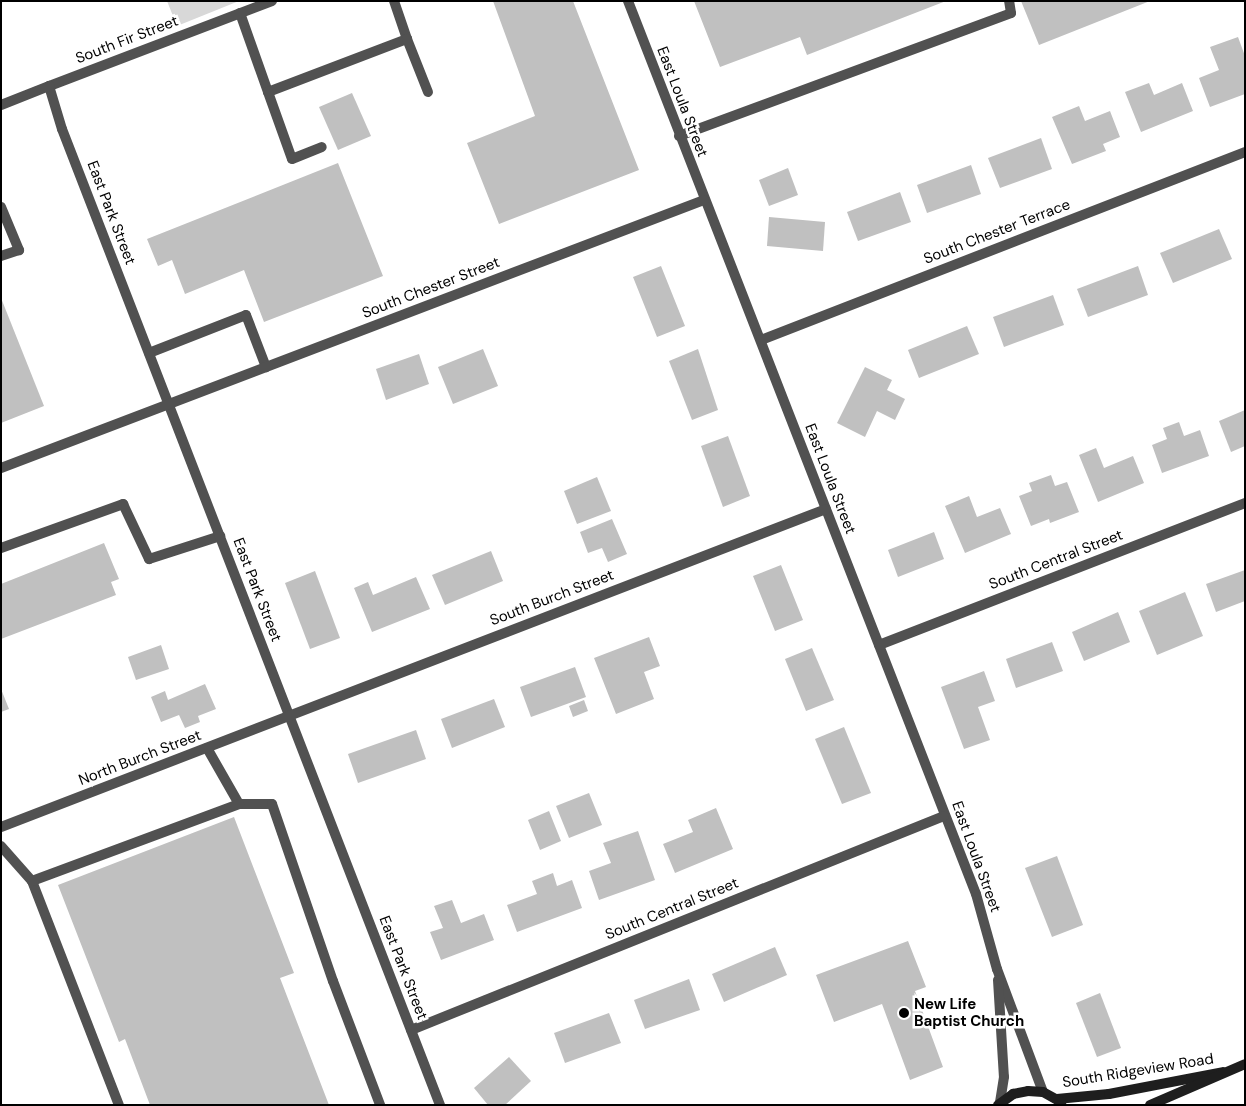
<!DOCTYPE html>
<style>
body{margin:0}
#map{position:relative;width:1246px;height:1106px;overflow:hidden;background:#fff;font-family:"DM Sans",sans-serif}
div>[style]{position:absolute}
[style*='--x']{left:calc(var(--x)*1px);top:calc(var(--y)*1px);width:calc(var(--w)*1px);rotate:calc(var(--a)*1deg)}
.green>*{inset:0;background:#d8d8d8}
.building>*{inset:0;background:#c0c0c0}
.service>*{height:10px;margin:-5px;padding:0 5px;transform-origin:5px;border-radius:5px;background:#515151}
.minor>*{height:10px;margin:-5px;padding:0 5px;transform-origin:5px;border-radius:5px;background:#515151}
.tertiary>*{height:10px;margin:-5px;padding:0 5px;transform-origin:5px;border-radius:5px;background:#515151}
.secondary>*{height:10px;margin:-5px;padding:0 5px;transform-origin:5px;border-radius:5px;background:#1e1e1e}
.dots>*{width:14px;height:14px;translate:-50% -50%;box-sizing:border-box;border:2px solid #fff;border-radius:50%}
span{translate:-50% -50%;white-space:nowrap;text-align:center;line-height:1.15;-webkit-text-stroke:5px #fff;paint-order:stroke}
.street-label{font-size:15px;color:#000}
.poi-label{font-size:15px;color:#000;font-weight:700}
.left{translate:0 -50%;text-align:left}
.frame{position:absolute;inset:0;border:2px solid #000;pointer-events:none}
</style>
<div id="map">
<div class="green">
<div style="clip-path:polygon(167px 1px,239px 1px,177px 26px)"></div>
</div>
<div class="building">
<div style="clip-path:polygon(493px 1px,573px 1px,639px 170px,499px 224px,467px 143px,535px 116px)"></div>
<div style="clip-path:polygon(694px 1px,946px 1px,807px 55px,800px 37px,720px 67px)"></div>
<div style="clip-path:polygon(1021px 1px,1150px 1px,1039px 45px)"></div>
<div style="clip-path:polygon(1238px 37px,1245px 56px,1245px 94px,1210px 107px,1199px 78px,1219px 70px,1210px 47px)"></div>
<div style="clip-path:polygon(1149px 83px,1154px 95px,1182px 83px,1193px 111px,1141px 132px,1125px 92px)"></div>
<div style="clip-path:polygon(352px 93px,371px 136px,338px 150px,319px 107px)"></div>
<div style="clip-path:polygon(1079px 106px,1085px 121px,1110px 111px,1120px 137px,1103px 144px,1106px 151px,1072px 164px,1052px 117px)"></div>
<div style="clip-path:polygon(1041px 138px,1052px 169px,1000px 188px,988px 158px)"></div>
<div style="clip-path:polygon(338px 163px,383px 276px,264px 322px,244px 270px,185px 294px,172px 260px,158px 266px,147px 239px)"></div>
<div style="clip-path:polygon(971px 165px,981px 194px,927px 213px,917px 185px)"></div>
<div style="clip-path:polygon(788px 168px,798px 195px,769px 206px,759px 180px)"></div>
<div style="clip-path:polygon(900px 192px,911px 222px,858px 241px,847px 212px)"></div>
<div style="clip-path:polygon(769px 217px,825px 222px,823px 251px,767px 246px)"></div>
<div style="clip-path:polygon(1219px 229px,1232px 259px,1173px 283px,1160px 253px)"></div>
<div style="clip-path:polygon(661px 266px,685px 326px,657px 337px,633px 277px)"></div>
<div style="clip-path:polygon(1138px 266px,1148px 295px,1088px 317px,1077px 289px)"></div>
<div style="clip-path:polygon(1053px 295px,1064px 325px,1004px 347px,993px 317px)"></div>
<div style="clip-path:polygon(1px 298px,44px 406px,1px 423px)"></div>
<div style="clip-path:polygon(967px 326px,979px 354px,919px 378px,908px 350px)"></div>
<div style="clip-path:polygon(483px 349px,498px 386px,453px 404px,438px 367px)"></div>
<div style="clip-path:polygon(698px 349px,718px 410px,692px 420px,669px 361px)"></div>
<div style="clip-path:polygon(419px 354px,429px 384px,386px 400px,376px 369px)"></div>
<div style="clip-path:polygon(865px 367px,892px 380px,887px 390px,905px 399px,895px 420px,877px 411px,865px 437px,837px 423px)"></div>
<div style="clip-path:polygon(1245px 410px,1245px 446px,1231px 452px,1219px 421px)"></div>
<div style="clip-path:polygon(1179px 422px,1184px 436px,1200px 430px,1209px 456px,1162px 473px,1152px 445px,1167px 439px,1163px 428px)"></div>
<div style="clip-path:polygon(728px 436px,750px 496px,723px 507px,701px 446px)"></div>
<div style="clip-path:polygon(1096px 448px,1104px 468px,1133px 456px,1144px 483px,1098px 502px,1079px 455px)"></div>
<div style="clip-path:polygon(1051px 475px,1055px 486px,1067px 482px,1079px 512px,1050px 523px,1049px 519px,1031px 526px,1019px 496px,1032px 491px,1029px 483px)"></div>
<div style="clip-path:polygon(597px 477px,611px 511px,577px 524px,564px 491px)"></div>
<div style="clip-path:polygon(969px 496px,977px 517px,1000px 508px,1011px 534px,965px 553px,945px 506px)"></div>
<div style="clip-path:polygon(612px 519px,627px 554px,608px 562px,602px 548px,588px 553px,580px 532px)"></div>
<div style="clip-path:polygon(934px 532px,944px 559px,898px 577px,888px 550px)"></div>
<div style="clip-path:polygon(104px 543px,119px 579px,111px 582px,116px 595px,1px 639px,1px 584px)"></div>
<div style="clip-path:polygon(491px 551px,503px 581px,445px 605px,432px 575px)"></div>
<div style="clip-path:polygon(781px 565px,803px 620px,775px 631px,753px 576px)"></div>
<div style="clip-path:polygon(1245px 570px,1245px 601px,1216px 612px,1206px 584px)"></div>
<div style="clip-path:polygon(315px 571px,340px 638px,310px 649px,285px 583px)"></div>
<div style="clip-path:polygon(416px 577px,430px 609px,372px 632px,354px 588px,368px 582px,373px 595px)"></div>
<div style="clip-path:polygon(1185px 592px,1203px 636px,1157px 655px,1139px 611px)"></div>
<div style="clip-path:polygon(1118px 612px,1130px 642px,1084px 661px,1072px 632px)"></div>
<div style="clip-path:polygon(649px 637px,660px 666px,644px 672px,654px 699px,616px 714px,594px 658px)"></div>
<div style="clip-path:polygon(1052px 642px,1063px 671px,1016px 688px,1006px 659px)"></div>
<div style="clip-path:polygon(161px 645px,169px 669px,136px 680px,128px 657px)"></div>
<div style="clip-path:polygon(812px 648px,834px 700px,806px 711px,785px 659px)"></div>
<div style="clip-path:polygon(575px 667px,586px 697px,531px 717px,520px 687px)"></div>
<div style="clip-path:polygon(984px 671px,995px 701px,978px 707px,990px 740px,964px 749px,941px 687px)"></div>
<div style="clip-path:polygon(205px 684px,216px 709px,198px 716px,200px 722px,185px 728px,179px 715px,161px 722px,151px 697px,165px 691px,168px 700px)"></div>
<div style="clip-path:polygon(1px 689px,9px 709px,1px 712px)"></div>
<div style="clip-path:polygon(494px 699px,505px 727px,452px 748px,441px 719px)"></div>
<div style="clip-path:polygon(584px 700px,588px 711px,573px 717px,569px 706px)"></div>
<div style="clip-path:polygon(844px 727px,871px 793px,842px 804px,815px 739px)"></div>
<div style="clip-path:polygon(416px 730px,426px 759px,358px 783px,348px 754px)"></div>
<div style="clip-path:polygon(589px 793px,602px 825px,569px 838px,556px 806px)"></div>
<div style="clip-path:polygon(716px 808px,733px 849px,675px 873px,663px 844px,693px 832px,688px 820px)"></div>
<div style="clip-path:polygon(549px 811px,561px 841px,540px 850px,528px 820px)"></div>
<div style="clip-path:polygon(234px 817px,294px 973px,280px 978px,329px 1105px,150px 1105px,125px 1039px,119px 1042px,58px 885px)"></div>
<div style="clip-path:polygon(638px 831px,655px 880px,599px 900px,589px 871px,611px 863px,603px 843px)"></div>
<div style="clip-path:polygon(1057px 856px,1083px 925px,1052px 937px,1025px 868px)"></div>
<div style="clip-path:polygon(553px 873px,557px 886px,572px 880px,582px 908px,517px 932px,507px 905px,537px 894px,532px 881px)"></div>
<div style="clip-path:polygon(452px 900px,461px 923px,484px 914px,494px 940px,441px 960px,430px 932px,443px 928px,434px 906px)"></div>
<div style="clip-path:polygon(908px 941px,926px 987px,915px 991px,943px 1067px,910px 1080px,882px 1004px,834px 1022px,816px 975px)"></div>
<div style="clip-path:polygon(775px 947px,787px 975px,724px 1002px,712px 974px)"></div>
<div style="clip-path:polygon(689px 979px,700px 1010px,645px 1029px,634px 1000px)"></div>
<div style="clip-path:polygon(1100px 993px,1121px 1048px,1097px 1057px,1076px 1003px)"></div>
<div style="clip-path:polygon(609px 1013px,621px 1043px,565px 1063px,554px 1033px)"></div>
<div style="clip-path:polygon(509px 1057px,531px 1081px,505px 1105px,488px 1105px,474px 1088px)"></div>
</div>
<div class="service">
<div style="--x:394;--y:1;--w:40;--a:71.1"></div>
<div style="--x:240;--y:13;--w:84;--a:70.5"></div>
<div style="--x:268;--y:92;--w:149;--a:-20.9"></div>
<div style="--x:407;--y:39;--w:57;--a:68.4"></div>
<div style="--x:268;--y:92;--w:71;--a:70.3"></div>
<div style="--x:292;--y:159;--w:32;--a:-22"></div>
<div style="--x:679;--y:136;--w:354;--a:-20.3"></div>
<div style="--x:1011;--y:13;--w:12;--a:-99"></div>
<div style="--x:1;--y:207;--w:47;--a:67.3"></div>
<div style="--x:19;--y:250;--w:19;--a:162"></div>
<div style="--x:149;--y:353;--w:104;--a:-21.4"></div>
<div style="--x:246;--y:315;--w:56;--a:69"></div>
<div style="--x:1;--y:548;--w:130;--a:-19.8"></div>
<div style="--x:123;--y:504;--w:61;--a:64.7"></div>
<div style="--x:149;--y:559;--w:75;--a:-17.9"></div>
<div style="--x:207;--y:748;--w:64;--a:60.3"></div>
<div style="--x:239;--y:804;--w:33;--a:0"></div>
<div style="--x:272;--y:804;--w:187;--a:71"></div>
<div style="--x:333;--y:981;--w:133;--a:69.2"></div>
<div style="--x:1;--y:846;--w:47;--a:48.5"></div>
<div style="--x:32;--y:881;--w:240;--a:68.8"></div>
<div style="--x:32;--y:881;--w:221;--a:-20.4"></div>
</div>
<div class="minor">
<div style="--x:272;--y:1;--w:239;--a:159.1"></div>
<div style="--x:49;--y:86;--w:45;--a:73.2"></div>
<div style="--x:62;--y:129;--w:1047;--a:68.83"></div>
<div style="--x:628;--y:1;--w:958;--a:68.71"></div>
<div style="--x:976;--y:894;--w:78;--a:74.4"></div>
<div style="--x:997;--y:969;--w:131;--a:69.5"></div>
<div style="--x:761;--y:340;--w:519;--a:-21.23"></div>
<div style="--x:1;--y:468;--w:752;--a:-20.87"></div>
<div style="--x:879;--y:645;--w:393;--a:-21.2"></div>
<div style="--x:1;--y:827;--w:884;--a:-21.08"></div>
<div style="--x:998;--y:980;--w:97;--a:86.5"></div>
<div style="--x:1004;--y:1077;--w:26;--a:99"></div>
<div style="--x:411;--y:1030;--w:574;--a:-21.88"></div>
</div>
<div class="tertiary">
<div style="--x:1;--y:105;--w:52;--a:-21.6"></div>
</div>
<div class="secondary">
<div style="--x:1057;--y:1099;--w:52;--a:-5.5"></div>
<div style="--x:1109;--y:1094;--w:116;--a:-10.9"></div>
<div style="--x:998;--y:1105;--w:19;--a:-36"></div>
<div style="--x:1013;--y:1094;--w:15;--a:-11"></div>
<div style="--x:1028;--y:1091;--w:15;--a:4"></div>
<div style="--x:1043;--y:1092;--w:21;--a:29"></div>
<div style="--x:1150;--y:1105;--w:103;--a:-23.3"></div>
</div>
<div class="dots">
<div style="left:904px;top:1013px;background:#000"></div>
</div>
<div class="street-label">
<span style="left:127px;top:40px;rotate:-21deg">South Fir Street</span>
<span style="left:682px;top:102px;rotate:69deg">East Loula Street</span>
<span style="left:111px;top:213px;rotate:69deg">East Park Street</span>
<span style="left:997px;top:232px;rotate:-21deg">South Chester Terrace</span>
<span style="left:431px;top:288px;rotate:-21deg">South Chester Street</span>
<span style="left:830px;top:479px;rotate:69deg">East Loula Street</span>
<span style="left:1056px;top:560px;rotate:-21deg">South Central Street</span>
<span style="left:257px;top:590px;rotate:69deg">East Park Street</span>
<span style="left:552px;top:598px;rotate:-21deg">South Burch Street</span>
<span style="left:140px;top:758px;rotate:-21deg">North Burch Street</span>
<span style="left:976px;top:857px;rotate:70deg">East Loula Street</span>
<span style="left:672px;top:909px;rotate:-22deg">South Central Street</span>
<span style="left:403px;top:968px;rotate:69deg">East Park Street</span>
<span style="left:1138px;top:1071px;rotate:-9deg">South Ridgeview Road</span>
</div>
<div class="poi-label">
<span class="left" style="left:914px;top:1013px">New Life<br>Baptist Church</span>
</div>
<div class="frame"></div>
</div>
